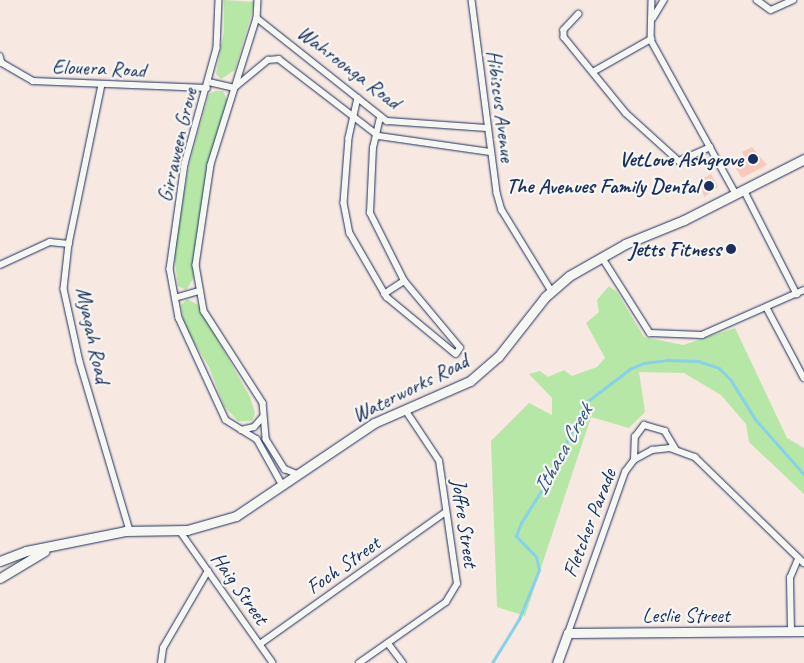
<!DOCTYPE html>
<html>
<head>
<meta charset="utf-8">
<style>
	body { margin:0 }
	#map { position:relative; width:804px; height:663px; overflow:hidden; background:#f7e8e2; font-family:Caveat,sans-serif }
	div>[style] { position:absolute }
	.green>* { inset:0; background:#b6e7a6 }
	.stream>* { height:2.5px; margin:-1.25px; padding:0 1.25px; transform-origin:1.25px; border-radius:1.25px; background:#89d0eb }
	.building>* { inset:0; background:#f8c9bc }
	.roads { filter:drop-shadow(0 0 1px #1b2f5e) drop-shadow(0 0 1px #1b2f5e) }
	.street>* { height:5.5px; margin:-2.75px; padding:0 2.75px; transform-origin:2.75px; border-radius:2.75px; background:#f6f6f2 }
	.secondary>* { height:9px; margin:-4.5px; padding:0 4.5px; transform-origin:4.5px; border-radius:4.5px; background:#f6f6f2 }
	.primary>* { height:9px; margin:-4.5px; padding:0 4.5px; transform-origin:4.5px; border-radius:4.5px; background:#f6f6f2 }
	.dots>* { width:14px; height:14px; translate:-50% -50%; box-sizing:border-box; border:2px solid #f6f6f2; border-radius:50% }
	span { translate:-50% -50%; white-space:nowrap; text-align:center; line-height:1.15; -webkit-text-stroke:4.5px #f6f6f2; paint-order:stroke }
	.street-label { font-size:21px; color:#1b2f5e }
	.poi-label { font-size:21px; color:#1b2f5e; font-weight:700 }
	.right { translate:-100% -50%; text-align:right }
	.water-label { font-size:22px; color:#365781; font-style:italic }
</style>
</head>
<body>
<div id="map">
	<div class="green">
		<i style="clip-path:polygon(224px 0,255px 2px,235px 70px,221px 79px,216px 74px,224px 31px)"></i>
		<i style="clip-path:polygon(215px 91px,223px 91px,227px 100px,207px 169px,193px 279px,186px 290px,178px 286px,174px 253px,189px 165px,209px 94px)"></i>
		<i style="clip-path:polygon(609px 286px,617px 292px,644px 337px,683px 345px,735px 328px,787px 438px,804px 448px,804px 494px,749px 442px,746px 424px,721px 395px,684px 373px,639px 372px,645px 412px,629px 428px,591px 417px,525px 616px,497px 607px,491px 441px,529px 403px,552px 415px,552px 398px,529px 374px,540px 371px,548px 377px,564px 370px,572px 376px,597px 367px,605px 358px,586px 323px,599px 312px,597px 300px)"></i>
		<i style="clip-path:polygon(187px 299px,198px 305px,250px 397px,255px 413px,252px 421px,238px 421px,224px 406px,209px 367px,185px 327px,181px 305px)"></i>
	</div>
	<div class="stream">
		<i style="left:492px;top:663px;width:52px;rotate:-58.5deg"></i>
		<i style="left:519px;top:619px;width:53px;rotate:-67.8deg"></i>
		<i style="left:539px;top:570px;width:13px;rotate:-103deg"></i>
		<i style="left:536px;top:557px;width:29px;rotate:-134deg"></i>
		<i style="left:516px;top:536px;width:14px;rotate:-69deg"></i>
		<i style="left:521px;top:523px;width:60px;rotate:-57.9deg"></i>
		<i style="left:553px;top:472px;width:75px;rotate:-65.5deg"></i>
		<i style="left:584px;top:404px;width:58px;rotate:-37.3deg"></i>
		<i style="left:630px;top:369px;width:15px;rotate:-23deg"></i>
		<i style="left:644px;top:363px;width:23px;rotate:-7deg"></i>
		<i style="left:667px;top:360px;width:31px;rotate:2deg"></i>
		<i style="left:698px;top:361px;width:22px;rotate:18deg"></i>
		<i style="left:719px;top:368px;width:17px;rotate:45deg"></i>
		<i style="left:731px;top:380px;width:47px;rotate:58deg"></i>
		<i style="left:756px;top:420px;width:72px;rotate:48.4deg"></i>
	</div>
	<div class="building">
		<i style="clip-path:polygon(752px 147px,767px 165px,742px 178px,733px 164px,745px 158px,742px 152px)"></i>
		<i style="clip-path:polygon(711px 174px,718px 187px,704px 197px,700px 180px)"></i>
	</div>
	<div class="roads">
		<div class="street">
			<i style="left:219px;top:0;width:48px;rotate:92.4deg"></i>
			<i style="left:217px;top:48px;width:120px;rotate:105.4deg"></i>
			<i style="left:185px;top:164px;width:106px;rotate:98.1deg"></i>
			<i style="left:170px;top:269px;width:50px;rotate:79.6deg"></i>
			<i style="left:179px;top:318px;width:112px;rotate:65.3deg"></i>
			<i style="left:226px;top:420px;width:36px;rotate:32deg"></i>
			<i style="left:257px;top:439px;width:54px;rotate:61deg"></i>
			<i style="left:258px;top:0;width:18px;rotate:93deg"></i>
			<i style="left:257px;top:18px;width:154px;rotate:107.4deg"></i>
			<i style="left:211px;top:165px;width:101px;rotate:98.5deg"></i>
			<i style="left:196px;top:265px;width:47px;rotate:80.1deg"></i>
			<i style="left:204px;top:311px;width:109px;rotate:57.3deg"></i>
			<i style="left:263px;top:403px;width:36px;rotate:85deg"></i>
			<i style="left:266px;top:439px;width:36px;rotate:58deg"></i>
			<i style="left:285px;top:469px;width:15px;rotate:23deg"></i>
			<i style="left:472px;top:0;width:195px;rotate:82.6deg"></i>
			<i style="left:497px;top:193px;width:18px;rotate:74deg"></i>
			<i style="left:502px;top:210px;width:94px;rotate:58.5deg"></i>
			<i style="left:652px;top:0;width:40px;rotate:91.4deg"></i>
			<i style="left:651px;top:40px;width:176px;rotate:61.1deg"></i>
			<i style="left:757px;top:0;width:17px;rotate:36deg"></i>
			<i style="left:771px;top:10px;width:24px;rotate:-24deg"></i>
			<i style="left:579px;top:14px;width:22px;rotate:133deg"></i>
			<i style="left:564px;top:30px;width:7px;rotate:90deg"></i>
			<i style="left:564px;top:37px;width:98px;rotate:50.8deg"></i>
			<i style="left:626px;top:113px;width:72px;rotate:42.2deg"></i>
			<i style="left:679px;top:161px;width:34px;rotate:-24deg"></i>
			<i style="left:257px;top:18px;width:166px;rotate:38.4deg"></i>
			<i style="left:387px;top:121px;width:100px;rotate:4deg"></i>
			<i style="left:653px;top:18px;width:21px;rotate:-59deg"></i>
			<i style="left:0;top:56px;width:7px;rotate:74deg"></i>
			<i style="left:2px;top:63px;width:36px;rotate:30deg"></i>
			<i style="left:33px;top:81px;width:174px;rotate:2.3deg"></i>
			<i style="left:593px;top:72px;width:67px;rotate:-29.6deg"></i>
			<i style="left:209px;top:82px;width:26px;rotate:13deg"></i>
			<i style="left:234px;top:88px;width:44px;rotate:-39.5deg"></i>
			<i style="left:268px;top:60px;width:11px;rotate:-5deg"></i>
			<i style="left:279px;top:59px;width:126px;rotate:37.6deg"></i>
			<i style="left:379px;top:136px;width:112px;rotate:8.2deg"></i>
			<i style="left:102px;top:85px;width:162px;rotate:101.7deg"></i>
			<i style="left:69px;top:244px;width:45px;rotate:96.3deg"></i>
			<i style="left:64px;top:289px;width:75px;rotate:77.6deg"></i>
			<i style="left:80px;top:362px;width:176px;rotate:73.5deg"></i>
			<i style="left:358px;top:98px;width:41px;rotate:102.7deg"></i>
			<i style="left:349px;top:138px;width:65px;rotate:94.4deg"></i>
			<i style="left:344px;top:203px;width:31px;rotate:79deg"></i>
			<i style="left:350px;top:233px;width:74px;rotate:60deg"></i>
			<i style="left:387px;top:297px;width:89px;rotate:39.6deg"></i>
			<i style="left:456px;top:354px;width:7px;rotate:-56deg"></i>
			<i style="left:460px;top:348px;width:87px;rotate:-129.9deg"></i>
			<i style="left:404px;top:281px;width:76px;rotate:-116.6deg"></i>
			<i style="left:370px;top:213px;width:65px;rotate:-87.4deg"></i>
			<i style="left:373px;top:148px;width:32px;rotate:-77deg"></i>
			<i style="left:744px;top:190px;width:117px;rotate:63deg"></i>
			<i style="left:602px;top:257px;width:90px;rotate:57.7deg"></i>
			<i style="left:650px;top:333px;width:52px;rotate:2.2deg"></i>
			<i style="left:702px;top:335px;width:111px;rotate:-23.8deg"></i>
			<i style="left:0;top:265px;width:55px;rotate:-24.7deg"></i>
			<i style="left:50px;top:242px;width:19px;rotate:6deg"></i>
			<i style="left:384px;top:294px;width:24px;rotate:-33deg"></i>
			<i style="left:175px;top:298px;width:26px;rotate:-16deg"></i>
			<i style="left:767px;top:308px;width:79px;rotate:62.1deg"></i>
			<i style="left:241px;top:430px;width:13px;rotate:-13deg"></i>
			<i style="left:254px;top:427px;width:12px;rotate:-48deg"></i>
			<i style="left:634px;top:460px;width:23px;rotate:-88deg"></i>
			<i style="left:635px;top:437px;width:15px;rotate:-53deg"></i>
			<i style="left:644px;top:425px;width:22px;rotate:16deg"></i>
			<i style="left:665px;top:431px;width:21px;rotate:59deg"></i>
			<i style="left:180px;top:531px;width:161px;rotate:54.8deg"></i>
			<i style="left:791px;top:631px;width:53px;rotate:-91.1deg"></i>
			<i style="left:790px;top:578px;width:21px;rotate:-67deg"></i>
			<i style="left:568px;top:633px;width:171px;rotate:-70.5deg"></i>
			<i style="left:625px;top:472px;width:15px;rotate:-53deg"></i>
			<i style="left:634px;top:460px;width:21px;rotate:-29deg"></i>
			<i style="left:652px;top:450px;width:18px;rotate:-6deg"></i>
			<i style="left:670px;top:448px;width:27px;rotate:20deg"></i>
			<i style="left:695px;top:457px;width:152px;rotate:44.2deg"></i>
			<i style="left:388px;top:643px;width:25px;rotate:53deg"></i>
			<i style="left:260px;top:644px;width:228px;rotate:-35.4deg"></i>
			<i style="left:161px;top:663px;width:15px;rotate:-82deg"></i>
			<i style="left:163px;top:648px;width:89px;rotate:-59.7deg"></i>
			<i style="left:359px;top:663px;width:106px;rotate:-35deg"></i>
			<i style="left:446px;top:602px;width:21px;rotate:-59deg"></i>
			<i style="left:457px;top:584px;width:124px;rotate:-98.3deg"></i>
			<i style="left:439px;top:461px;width:61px;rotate:-123.7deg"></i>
		</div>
		<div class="secondary">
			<i style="left:557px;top:663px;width:32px;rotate:-70deg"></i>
			<i style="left:568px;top:633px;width:236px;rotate:-0.5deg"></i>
		</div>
		<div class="primary">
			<i style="left:0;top:561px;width:28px;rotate:-21deg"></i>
			<i style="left:26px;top:551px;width:101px;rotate:-11.4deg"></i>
			<i style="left:125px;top:531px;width:62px;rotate:-0.9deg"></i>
			<i style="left:187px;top:530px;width:51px;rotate:-15.9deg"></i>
			<i style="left:236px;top:516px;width:166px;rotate:-34deg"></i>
			<i style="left:374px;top:423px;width:105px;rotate:-23.6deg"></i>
			<i style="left:470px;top:381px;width:37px;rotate:-41deg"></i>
			<i style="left:498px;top:357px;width:76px;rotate:-51.9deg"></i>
			<i style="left:545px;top:297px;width:32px;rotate:-41deg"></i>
			<i style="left:569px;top:276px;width:64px;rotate:-29.7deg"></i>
			<i style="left:625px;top:244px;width:64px;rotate:-22.1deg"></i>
			<i style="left:684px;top:220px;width:135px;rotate:-26.9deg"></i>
			<i style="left:0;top:578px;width:52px;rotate:-31deg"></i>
		</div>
	</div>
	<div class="dots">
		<i style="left:753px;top:159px;background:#1b2f5e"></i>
		<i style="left:709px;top:186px;background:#1b2f5e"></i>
		<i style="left:731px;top:249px;background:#1b2f5e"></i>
	</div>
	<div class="street-label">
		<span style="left:349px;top:67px;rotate:37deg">Wahroonga Road</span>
		<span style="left:99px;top:68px;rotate:2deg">Elouera Road</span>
		<span style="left:501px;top:106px;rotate:83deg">Hibiscus Avenue</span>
		<span style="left:177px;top:145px;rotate:-77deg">Girraween Grove</span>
		<span style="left:93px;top:335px;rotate:78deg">Myagah Road</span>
		<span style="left:410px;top:388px;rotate:-27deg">Waterworks Road</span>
		<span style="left:465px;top:523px;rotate:82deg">Joffre Street</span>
		<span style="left:589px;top:523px;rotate:-69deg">Fletcher Parade</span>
		<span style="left:343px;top:565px;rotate:-35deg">Foch Street</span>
		<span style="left:240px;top:588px;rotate:55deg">Haig Street</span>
		<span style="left:686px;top:615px">Leslie Street</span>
	</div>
	<div class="poi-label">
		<span class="right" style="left:743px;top:159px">VetLove Ashgrove</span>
		<span class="right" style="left:699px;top:186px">The Avenues Family Dental</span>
		<span class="right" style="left:721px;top:249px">Jetts Fitness</span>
	</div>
	<div class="water-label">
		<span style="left:563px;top:450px;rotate:-61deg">Ithaca Creek</span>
	</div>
</div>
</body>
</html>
